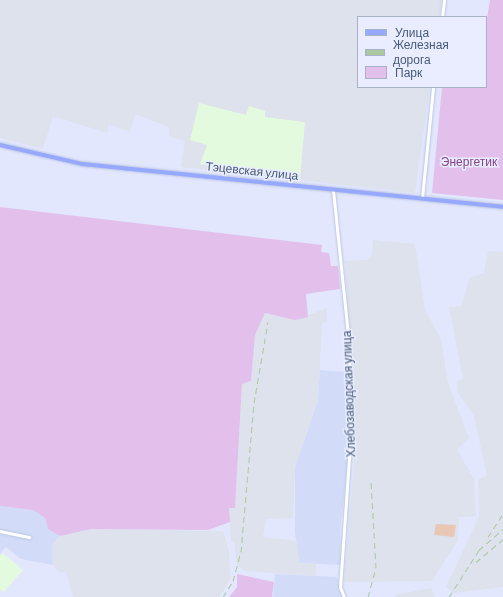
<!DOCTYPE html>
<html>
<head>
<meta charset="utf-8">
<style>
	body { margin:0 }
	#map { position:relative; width:503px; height:597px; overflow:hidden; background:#e2e7fe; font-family:Barlow,sans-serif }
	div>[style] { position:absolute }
	.residential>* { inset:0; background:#d2dbf8 }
	.industrial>* { inset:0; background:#dde2ec }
	.education>* { inset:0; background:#e3fade }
	.green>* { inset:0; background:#e3bfec }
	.water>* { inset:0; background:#e8c7b5 }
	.roads { filter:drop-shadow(0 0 1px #bac6e1) drop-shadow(0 0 1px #bac6e1) }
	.minor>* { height:3px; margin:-1.5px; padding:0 1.5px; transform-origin:1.5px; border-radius:1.5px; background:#fff }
	.major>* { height:4px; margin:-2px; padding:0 2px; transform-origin:2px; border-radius:2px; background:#97a8ff }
	.rail>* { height:1px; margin-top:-0.5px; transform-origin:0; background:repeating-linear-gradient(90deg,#aac8a0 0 6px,transparent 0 10px) }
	span { translate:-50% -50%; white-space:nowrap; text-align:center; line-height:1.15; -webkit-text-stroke:3px #e9edff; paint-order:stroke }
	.park-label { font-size:12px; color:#84438a }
	.street-label { font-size:12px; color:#465b77 }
	.legend { position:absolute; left:357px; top:16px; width:130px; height:72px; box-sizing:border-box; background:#e9edff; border:1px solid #a8b3c9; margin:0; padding:5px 7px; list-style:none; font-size:12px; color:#465b77 }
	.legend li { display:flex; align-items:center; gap:8px; height:20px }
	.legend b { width:20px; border:1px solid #a8b3c9 }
</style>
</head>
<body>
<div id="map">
	<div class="residential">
		<i style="clip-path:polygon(320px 370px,346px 372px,350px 444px,340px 530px,341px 565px,299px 563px,295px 532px,295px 467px,318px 400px)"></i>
		<i style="clip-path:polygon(0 506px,33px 510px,45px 518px,48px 529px,60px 536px,52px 546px,53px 565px,21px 559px,6px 547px,0 554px)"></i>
		<i style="clip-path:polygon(275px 574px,337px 577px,342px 597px,273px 597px)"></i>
	</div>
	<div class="industrial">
		<i style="clip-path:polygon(0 0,442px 0,439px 17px,358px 17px,358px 87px,430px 87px,415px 193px,181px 167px,185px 141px,169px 136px,169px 127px,135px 114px,130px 132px,109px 124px,107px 133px,53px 116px,43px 149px,0 138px)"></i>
		<i style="clip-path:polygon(373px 240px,415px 244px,425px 310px,441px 339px,448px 383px,469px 438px,457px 450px,474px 479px,476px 516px,459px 517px,458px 540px,432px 581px,344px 582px,355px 452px,345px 261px,367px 260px,372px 255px)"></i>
		<i style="clip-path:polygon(488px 251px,503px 252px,503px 587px,454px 593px,446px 587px,479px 517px,478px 479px,487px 476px,474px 416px,458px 393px,457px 381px,463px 379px,449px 307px,461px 306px,470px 277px,484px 273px)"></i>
		<i style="clip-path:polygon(327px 308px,327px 322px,322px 323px,318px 400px,295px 467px,293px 518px,266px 519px,263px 537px,297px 541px,299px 563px,316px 564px,316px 576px,245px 571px,237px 565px,234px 542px,231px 541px,229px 508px,235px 508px,242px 384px,251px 381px,255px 335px,265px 313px,295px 320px)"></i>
		<i style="clip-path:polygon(91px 529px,223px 531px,229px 551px,230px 579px,220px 597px,73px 597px,66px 572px,58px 572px,53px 565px,52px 546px,60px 536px)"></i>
		<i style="clip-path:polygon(431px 588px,435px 597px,395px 597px,395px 595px)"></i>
	</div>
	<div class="education">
		<i style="clip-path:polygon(199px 103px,246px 115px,249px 106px,265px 111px,265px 117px,305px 122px,300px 178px,200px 164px,207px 145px,190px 140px)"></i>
		<i style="clip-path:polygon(3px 553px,23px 570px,4px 592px,0 589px,0 556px)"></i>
	</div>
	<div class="green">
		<i style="clip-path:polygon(490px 0,503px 0,503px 200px,432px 193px,442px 87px,486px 87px,486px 25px)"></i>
		<i style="clip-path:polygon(0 207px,322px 245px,321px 252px,329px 253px,331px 266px,338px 266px,340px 289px,306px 294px,308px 317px,295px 320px,265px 313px,255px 335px,251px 381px,242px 384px,235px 508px,229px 508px,230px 522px,208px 530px,91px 529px,60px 536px,48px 529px,45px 518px,33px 510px,0 506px)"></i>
		<i style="clip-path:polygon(237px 574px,274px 582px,272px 597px,229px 597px,237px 587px)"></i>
	</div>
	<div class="water">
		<i style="clip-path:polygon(436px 524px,456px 525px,454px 537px,434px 535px)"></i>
	</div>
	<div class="roads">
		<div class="minor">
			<i style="left:442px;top:17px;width:17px;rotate:-83deg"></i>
			<i style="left:333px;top:190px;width:157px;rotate:84.1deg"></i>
			<i style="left:349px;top:346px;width:84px;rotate:88.6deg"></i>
			<i style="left:351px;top:430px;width:157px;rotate:94deg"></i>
			<i style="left:340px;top:587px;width:11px;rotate:68deg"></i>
			<i style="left:422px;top:198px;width:112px;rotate:-84.3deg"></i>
			<i style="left:0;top:531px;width:30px;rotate:12deg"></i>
		</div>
		<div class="major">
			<i style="left:0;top:145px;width:84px;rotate:13deg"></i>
			<i style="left:82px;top:164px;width:423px;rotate:5.8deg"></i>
		</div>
	</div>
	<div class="rail">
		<i style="left:488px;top:537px;width:27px;rotate:-57deg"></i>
		<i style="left:476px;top:562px;width:35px;rotate:-40deg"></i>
		<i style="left:223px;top:597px;width:19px;rotate:-58deg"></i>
		<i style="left:233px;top:581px;width:30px;rotate:-75deg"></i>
		<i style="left:241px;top:552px;width:150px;rotate:-85deg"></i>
		<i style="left:254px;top:403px;width:82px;rotate:-80.2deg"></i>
		<i style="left:368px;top:597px;width:30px;rotate:-75deg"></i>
		<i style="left:376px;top:568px;width:87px;rotate:-93.3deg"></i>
		<i style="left:449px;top:597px;width:56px;rotate:-57.4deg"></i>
		<i style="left:479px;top:550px;width:32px;rotate:-41deg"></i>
	</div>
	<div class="park-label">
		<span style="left:469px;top:162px">Энергетик</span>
	</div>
	<div class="street-label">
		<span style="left:252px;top:171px;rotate:6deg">Тэцевская улица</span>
		<span style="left:349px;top:394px;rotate:-92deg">Хлебозаводская улица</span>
	</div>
	<ul class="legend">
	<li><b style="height:5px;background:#97a8ff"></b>Улица</li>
	<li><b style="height:5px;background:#aac8a0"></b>Железная дорога</li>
	<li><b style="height:11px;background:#e3bfec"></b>Парк</li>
	</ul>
</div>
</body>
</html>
